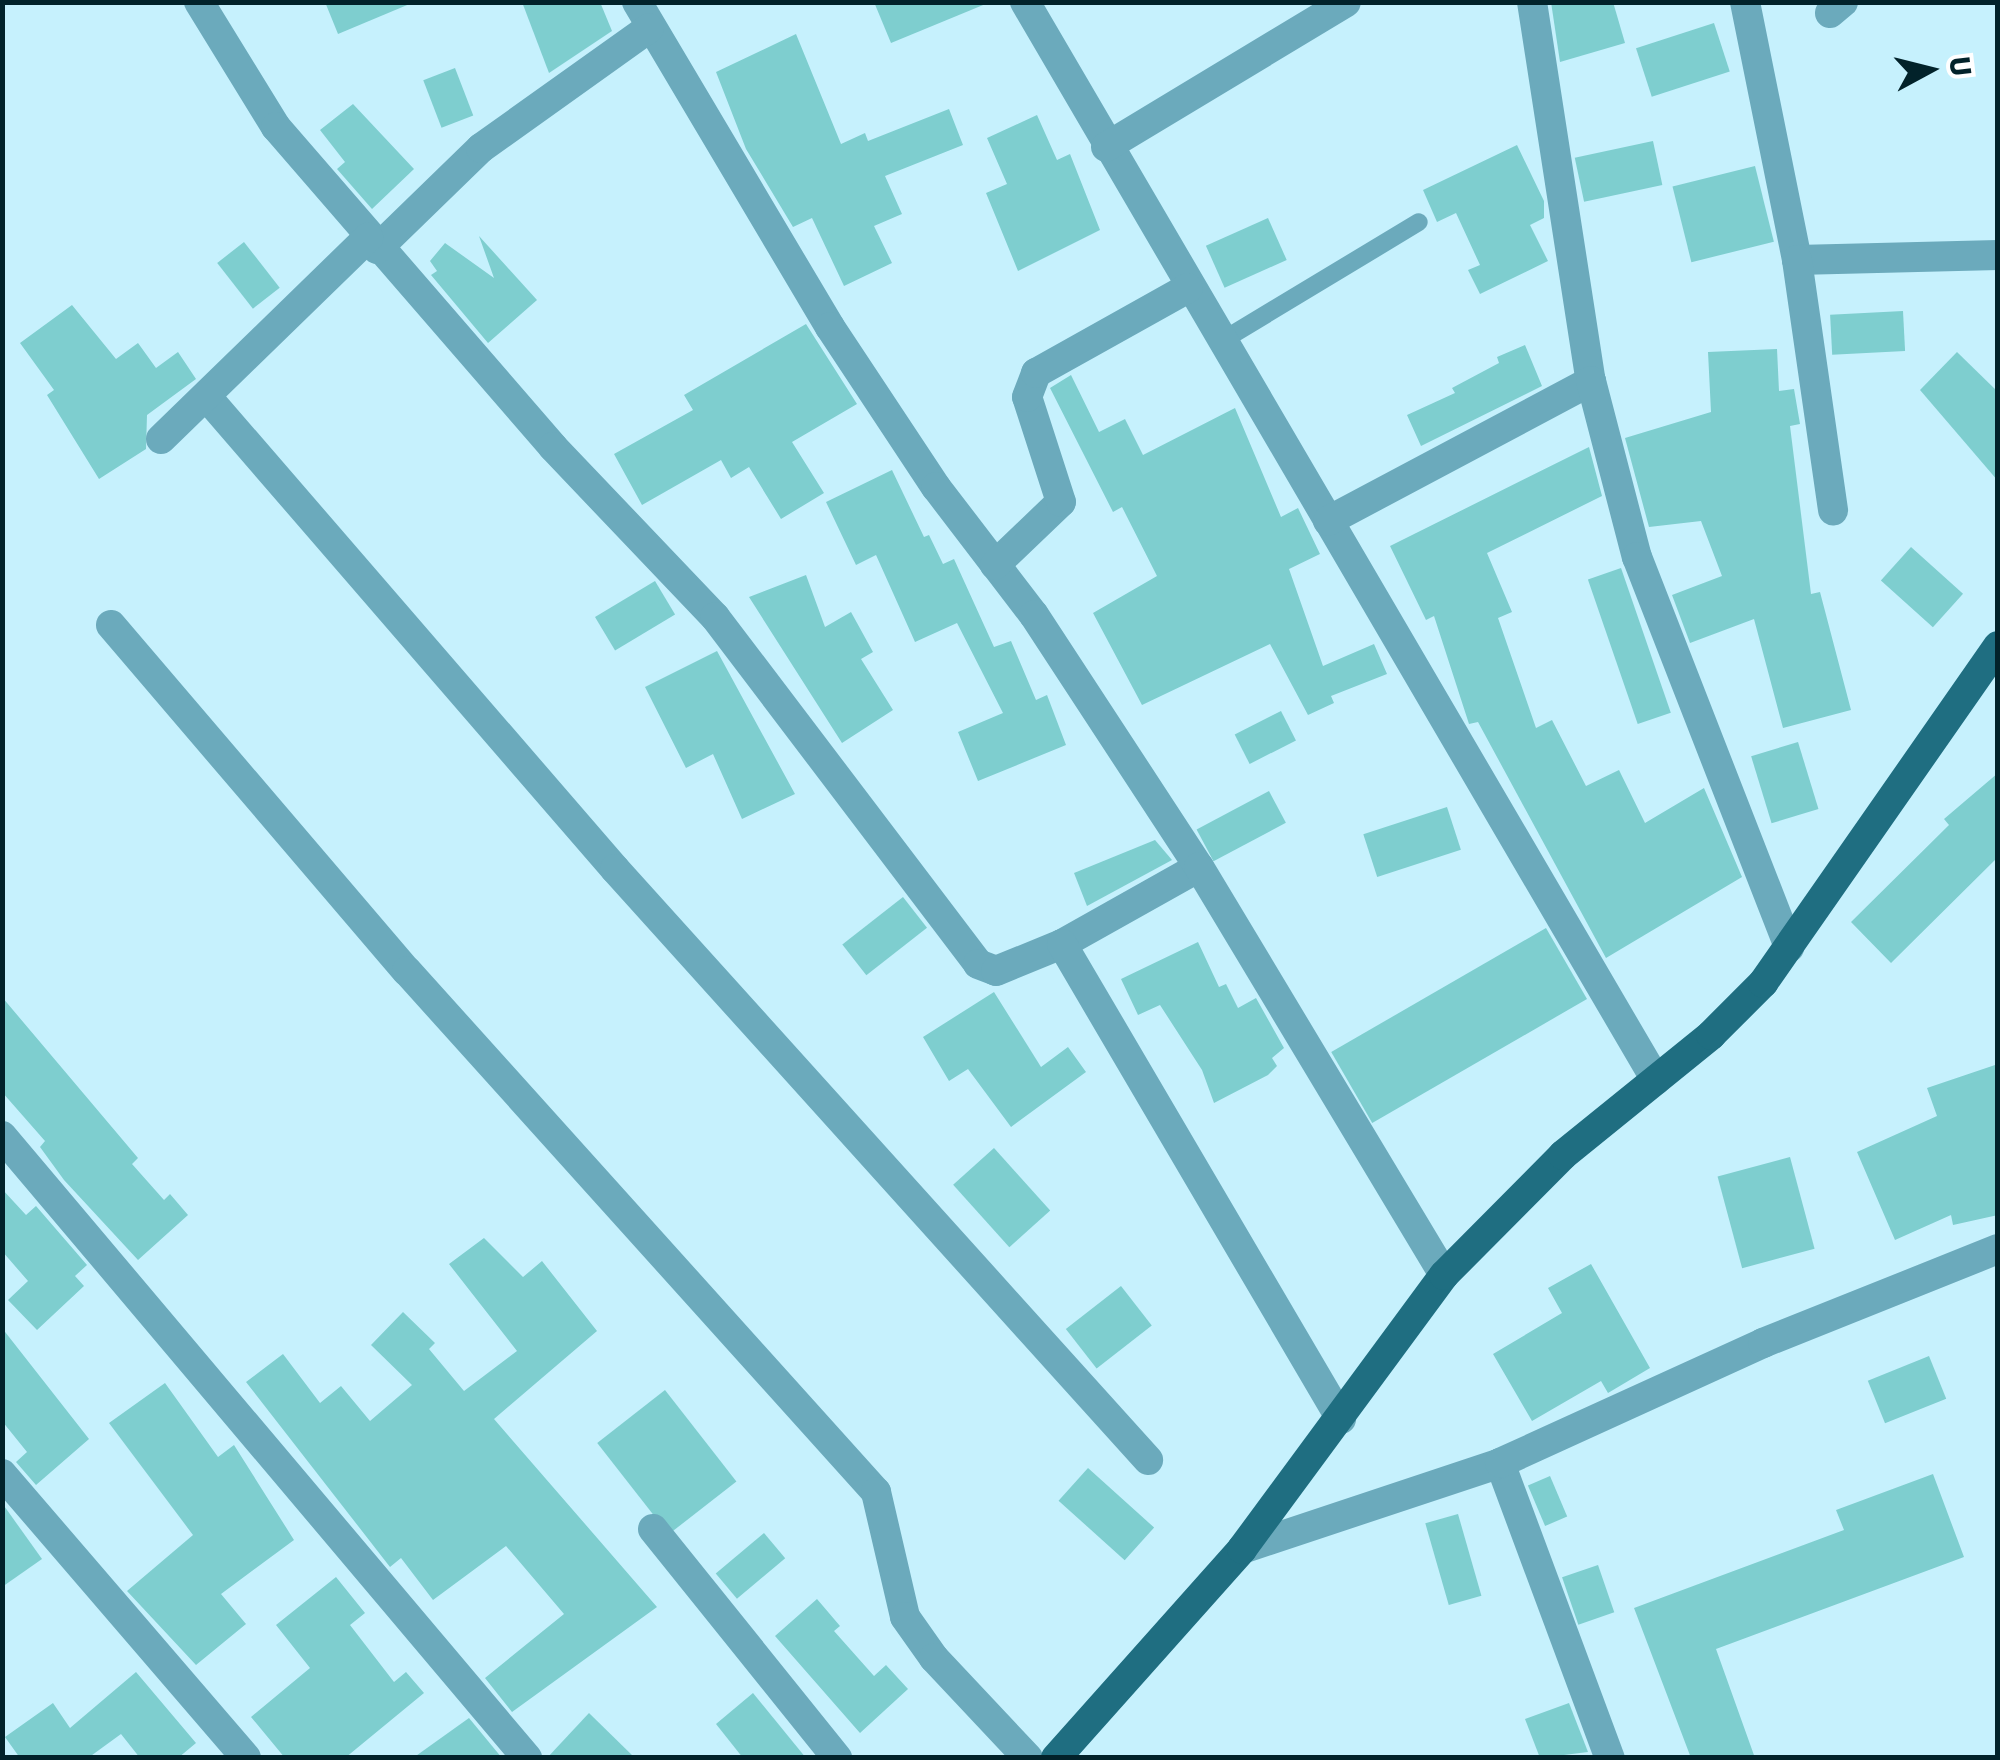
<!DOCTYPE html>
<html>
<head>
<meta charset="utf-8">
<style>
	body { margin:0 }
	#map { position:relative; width:2000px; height:1760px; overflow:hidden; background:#c6f1fd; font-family:Jost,sans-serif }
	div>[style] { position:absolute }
	.building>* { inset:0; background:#7ececf; transform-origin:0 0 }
	.lane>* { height:18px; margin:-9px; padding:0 9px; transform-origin:9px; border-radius:9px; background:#6baabc }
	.street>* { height:30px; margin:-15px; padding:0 15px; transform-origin:15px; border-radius:15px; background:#6baabc }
	.primary>* { height:30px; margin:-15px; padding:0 15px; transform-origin:15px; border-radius:15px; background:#1f6e81 }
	span { translate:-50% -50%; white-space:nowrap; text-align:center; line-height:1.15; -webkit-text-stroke:8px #fff; paint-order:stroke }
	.frame { position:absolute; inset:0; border:5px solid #02222a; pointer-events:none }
	.north { position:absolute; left:1880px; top:20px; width:100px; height:100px; -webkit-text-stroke:8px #fff; paint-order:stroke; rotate:83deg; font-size:28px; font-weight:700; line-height:40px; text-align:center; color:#02222a }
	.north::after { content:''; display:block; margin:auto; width:35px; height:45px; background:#02222a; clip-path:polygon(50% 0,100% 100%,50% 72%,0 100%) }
</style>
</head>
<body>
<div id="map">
	<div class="building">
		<i style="clip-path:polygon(325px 2px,412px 2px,412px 3px,338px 34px)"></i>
		<i style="clip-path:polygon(522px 2px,600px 2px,612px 31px,549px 73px)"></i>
		<i style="clip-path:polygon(874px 2px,988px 2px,988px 3px,891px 43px)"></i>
		<i style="clip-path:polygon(1551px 2px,1613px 2px,1625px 43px,1560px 62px)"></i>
		<i style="left:1714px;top:23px;width:51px;height:82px;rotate:72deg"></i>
		<i style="clip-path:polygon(796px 34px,841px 144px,865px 133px,868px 141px,949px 109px,963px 145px,885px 176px,902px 214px,874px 226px,892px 263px,844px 286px,812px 218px,793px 227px,746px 149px,716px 72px)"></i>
		<i style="left:455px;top:68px;width:51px;height:34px;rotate:69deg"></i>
		<i style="clip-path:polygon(353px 104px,414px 169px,372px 209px,337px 169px,345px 162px,320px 130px)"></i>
		<i style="clip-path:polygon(1037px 115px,1057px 160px,1070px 154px,1100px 230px,1018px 271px,986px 193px,1007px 184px,987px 138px)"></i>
		<i style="left:1653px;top:141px;width:45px;height:80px;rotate:78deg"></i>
		<i style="clip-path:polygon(1517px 145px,1544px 201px,1544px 218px,1530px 225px,1548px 261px,1480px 294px,1468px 270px,1480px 265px,1456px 213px,1437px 222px,1423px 190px)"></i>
		<i style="left:1755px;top:166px;width:78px;height:85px;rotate:76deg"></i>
		<i style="left:1268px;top:218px;width:46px;height:68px;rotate:66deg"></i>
		<i style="clip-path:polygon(479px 236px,537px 300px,488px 343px,431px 275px,437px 271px,430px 261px,445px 243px,494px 278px)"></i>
		<i style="left:244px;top:242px;width:58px;height:34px;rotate:52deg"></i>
		<i style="clip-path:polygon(72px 305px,116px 359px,138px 343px,156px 368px,178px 352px,196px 379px,147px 415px,146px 449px,99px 479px,47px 395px,54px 390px,20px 343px)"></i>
		<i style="left:1903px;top:311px;width:40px;height:73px;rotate:87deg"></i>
		<i style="clip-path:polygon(806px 324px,857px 404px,792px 442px,824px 493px,781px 519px,749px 467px,731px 478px,721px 460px,642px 505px,614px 454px,693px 410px,684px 395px)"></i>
		<i style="clip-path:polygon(1525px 345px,1542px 386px,1421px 446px,1407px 415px,1455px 393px,1452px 388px,1499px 363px,1497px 357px)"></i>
		<i style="clip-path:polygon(1777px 349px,1779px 391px,1794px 389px,1800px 424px,1790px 426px,1811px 594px,1820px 592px,1851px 710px,1783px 728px,1754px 619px,1690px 643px,1672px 595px,1722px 576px,1701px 521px,1649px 527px,1625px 438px,1711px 412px,1708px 352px)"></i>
		<i style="clip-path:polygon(1957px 352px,1998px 392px,1998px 481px,1920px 390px)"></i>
		<i style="clip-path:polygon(1071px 375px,1099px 432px,1125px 419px,1143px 455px,1235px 408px,1281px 517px,1298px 508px,1320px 554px,1289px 569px,1323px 666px,1374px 644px,1387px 674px,1331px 696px,1334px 703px,1308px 715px,1270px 644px,1142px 705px,1093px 613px,1157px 576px,1122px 507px,1113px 512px,1050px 388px)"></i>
		<i style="clip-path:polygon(1589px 447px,1602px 496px,1487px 553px,1512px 612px,1498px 618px,1536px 728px,1552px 720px,1586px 786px,1619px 770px,1645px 823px,1704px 788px,1742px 877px,1606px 958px,1478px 722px,1469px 724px,1434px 616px,1426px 620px,1390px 546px)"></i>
		<i style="clip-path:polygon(892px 470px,924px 537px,929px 535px,943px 564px,954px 559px,994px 647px,1011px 641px,1036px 700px,1047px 695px,1066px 745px,978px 781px,958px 732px,1003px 713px,957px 623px,915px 642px,876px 555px,856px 565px,826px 502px)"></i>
		<i style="left:1911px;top:547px;width:70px;height:45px;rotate:42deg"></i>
		<i style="left:1621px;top:568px;width:153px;height:35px;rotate:71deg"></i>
		<i style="clip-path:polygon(806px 575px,825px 627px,851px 612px,873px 652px,861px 659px,893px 710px,842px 743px,749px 597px)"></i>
		<i style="left:655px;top:581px;width:39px;height:70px;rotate:59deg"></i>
		<i style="clip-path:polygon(717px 651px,795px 794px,742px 819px,713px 754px,686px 768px,645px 687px)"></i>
		<i style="left:1281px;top:711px;width:33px;height:52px;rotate:63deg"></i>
		<i style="left:1798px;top:742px;width:70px;height:49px;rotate:73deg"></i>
		<i style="clip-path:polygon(1998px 773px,1998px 857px,1891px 963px,1851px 922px,1949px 825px,1944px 819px)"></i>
		<i style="left:1269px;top:791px;width:36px;height:82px;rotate:62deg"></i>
		<i style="left:1447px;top:807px;width:45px;height:88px;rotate:72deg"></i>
		<i style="clip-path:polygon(1155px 840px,1172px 860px,1087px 906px,1074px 873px)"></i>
		<i style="left:903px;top:897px;width:39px;height:77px;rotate:52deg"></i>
		<i style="left:1546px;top:928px;width:82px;height:248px;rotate:60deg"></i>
		<i style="clip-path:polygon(1198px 942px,1219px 987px,1226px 984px,1238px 1008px,1256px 998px,1284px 1048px,1272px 1058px,1277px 1066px,1268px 1075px,1214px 1103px,1202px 1070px,1160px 1005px,1138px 1015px,1121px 979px)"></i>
		<i style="clip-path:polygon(994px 992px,1041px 1067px,1068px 1047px,1086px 1072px,1011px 1127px,968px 1069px,949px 1081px,923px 1037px)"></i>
		<i style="clip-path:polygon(2px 997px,138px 1158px,132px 1164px,164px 1200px,170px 1194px,188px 1215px,138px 1260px,64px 1180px,40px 1147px,45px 1141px,2px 1092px)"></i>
		<i style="clip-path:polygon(1998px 1064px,1998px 1215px,1953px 1225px,1951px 1215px,1895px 1240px,1857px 1152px,1937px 1116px,1927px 1088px)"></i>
		<i style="left:994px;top:1148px;width:84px;height:55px;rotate:48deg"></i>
		<i style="left:1790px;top:1157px;width:95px;height:75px;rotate:75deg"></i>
		<i style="clip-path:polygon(2px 1189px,26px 1215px,36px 1206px,87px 1265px,75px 1276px,84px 1286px,37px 1330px,8px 1300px,28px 1281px,2px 1251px)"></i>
		<i style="clip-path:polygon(484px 1238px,523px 1277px,542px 1261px,597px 1331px,494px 1419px,657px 1607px,512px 1712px,485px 1678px,564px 1614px,506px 1546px,433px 1600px,401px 1558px,390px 1567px,246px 1382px,283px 1354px,320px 1403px,341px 1386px,370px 1421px,412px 1385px,371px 1345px,403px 1312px,435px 1343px,429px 1349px,464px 1391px,517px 1351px,449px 1264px)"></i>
		<i style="clip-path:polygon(1591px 1264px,1650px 1368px,1608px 1393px,1601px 1381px,1532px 1421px,1493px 1354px,1562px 1313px,1548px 1288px)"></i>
		<i style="left:1121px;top:1286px;width:50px;height:70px;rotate:52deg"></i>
		<i style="clip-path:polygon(2px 1328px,89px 1439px,36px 1485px,16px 1462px,27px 1452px,2px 1421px)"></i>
		<i style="left:1929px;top:1356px;width:46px;height:66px;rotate:68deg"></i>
		<i style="clip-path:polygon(165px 1383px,218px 1457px,234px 1445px,294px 1540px,221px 1594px,246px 1624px,196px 1665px,127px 1591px,193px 1535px,109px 1423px)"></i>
		<i style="left:665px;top:1390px;width:116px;height:86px;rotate:52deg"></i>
		<i style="left:1088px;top:1468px;width:89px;height:44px;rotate:42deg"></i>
		<i style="clip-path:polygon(1933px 1474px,1964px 1557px,1716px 1649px,1755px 1758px,1691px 1758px,1634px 1608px,1844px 1530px,1836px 1510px)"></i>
		<i style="left:1550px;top:1476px;width:44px;height:24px;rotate:67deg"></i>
		<i style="clip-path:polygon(2px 1503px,42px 1559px,2px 1587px)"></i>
		<i style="left:1458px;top:1514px;width:85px;height:34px;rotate:74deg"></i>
		<i style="left:764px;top:1533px;width:33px;height:63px;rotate:50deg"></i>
		<i style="left:1598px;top:1565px;width:50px;height:38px;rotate:71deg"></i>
		<i style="clip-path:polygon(336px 1577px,365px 1613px,350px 1625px,394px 1682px,406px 1672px,424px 1693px,345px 1758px,285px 1758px,251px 1717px,310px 1668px,276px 1625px)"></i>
		<i style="clip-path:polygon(817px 1599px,840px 1626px,834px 1631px,874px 1676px,886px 1665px,908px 1689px,860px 1733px,775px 1636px)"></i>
		<i style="clip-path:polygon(136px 1672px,196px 1743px,178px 1758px,140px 1758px,121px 1734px,88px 1758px,20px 1758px,5px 1737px,53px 1703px,70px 1728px)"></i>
		<i style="clip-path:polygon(753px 1693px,806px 1758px,743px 1758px,716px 1724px)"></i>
		<i style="clip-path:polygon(1569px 1703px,1588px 1752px,1540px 1758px,1525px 1719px)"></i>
		<i style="clip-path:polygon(589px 1713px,635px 1758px,547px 1758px)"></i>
		<i style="clip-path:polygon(469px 1718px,502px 1758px,413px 1758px)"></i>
	</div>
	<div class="lane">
		<i style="left:1220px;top:342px;width:232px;rotate:-31.1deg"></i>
	</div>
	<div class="street">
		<i style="left:199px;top:2px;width:147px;rotate:58.4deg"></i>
		<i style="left:276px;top:127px;width:423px;rotate:49.1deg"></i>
		<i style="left:553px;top:447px;width:235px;rotate:46.4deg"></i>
		<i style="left:715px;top:617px;width:435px;rotate:52.8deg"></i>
		<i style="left:978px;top:964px;width:19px;rotate:21deg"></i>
		<i style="left:996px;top:971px;width:71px;rotate:-22.2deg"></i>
		<i style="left:1062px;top:944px;width:157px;rotate:-29.3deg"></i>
		<i style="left:637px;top:2px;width:378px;rotate:59.3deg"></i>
		<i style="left:830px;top:327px;width:192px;rotate:56.5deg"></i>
		<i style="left:936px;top:487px;width:161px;rotate:52.6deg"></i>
		<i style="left:1034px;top:615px;width:301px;rotate:56.8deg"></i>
		<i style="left:1199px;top:867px;width:476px;rotate:59deg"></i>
		<i style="left:1025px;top:2px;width:1249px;rotate:59.66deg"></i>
		<i style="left:1532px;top:2px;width:384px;rotate:81.2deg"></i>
		<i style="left:1745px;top:2px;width:263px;rotate:78.6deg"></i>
		<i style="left:1797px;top:260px;width:201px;rotate:-1.4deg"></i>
		<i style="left:1830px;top:13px;width:17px;rotate:-40deg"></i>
		<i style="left:1106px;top:147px;width:280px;rotate:-31.1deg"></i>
		<i style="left:377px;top:249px;width:145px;rotate:-44.2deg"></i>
		<i style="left:481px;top:148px;width:206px;rotate:-35.5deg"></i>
		<i style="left:1797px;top:260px;width:253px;rotate:81.8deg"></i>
		<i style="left:206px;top:396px;width:625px;rotate:49.15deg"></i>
		<i style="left:615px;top:869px;width:796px;rotate:47.95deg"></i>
		<i style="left:161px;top:439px;width:289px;rotate:-44.2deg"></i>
		<i style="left:1328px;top:521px;width:298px;rotate:-28deg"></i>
		<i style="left:1591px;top:381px;width:182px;rotate:75.4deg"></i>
		<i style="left:1637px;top:557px;width:419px;rotate:68.7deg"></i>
		<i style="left:995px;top:565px;width:91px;rotate:-43.7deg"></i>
		<i style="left:1061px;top:502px;width:110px;rotate:-107.9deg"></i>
		<i style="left:1027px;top:397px;width:26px;rotate:-69deg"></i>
		<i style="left:1036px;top:373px;width:174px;rotate:-29.2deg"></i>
		<i style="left:111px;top:625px;width:455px;rotate:49.5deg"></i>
		<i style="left:407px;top:971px;width:701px;rotate:48.01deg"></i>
		<i style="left:876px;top:1492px;width:128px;rotate:76.9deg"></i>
		<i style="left:905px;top:1617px;width:50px;rotate:54.7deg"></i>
		<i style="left:934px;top:1658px;width:137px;rotate:46.8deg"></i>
		<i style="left:1062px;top:944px;width:551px;rotate:59.57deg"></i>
		<i style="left:2px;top:1136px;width:814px;rotate:49.83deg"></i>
		<i style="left:1500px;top:1463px;width:315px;rotate:69.6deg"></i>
		<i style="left:2px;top:1474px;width:374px;rotate:49.3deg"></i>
		<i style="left:653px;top:1529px;width:294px;rotate:51.2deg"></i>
		<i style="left:1242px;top:1549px;width:272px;rotate:-18.4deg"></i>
		<i style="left:1500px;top:1463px;width:289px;rotate:-24.5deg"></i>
		<i style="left:1763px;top:1343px;width:253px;rotate:-21.8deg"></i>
	</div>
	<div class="primary">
		<i style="left:1056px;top:1758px;width:280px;rotate:-48.3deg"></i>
		<i style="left:1242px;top:1549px;width:340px;rotate:-53.6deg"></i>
		<i style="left:1444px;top:1275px;width:169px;rotate:-45.2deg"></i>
		<i style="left:1563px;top:1155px;width:191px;rotate:-39deg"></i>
		<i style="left:1711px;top:1035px;width:74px;rotate:-45deg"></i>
		<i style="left:1763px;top:983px;width:411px;rotate:-55.1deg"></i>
	</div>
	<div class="frame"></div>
	<div class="north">U</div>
</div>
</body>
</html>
